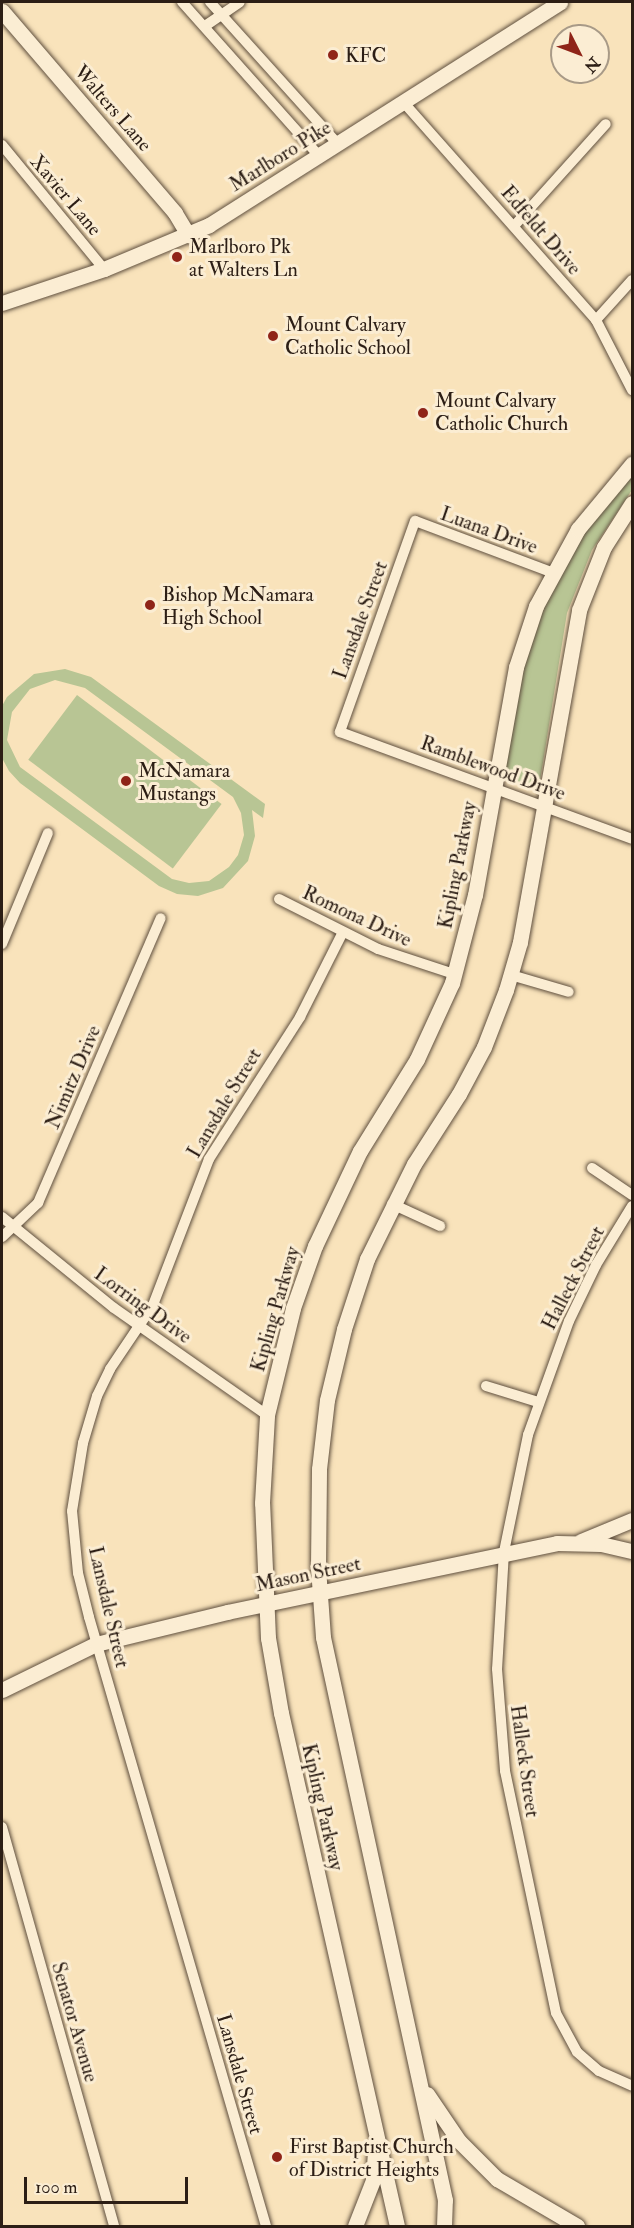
<!DOCTYPE html>
<html>
<head>
<meta charset="utf-8">
<style>
	body { margin:0 }
	#map { position:relative; width:634px; height:2228px; overflow:hidden; background:#f9e3bb; font-family:"IM FELL Double Pica",serif }
	div>[style] { position:absolute }
	.green>* { inset:0; background:#b8c594; transform-origin:0 0 }
	.roads { filter:drop-shadow(0 0 2px #5f4f3e) drop-shadow(0 0 2px #5f4f3e) }
	.street>* { height:10px; margin:-5px; padding:0 5px; transform-origin:5px; border-radius:5px; background:#fbedd3 }
	.secondary>* { height:15px; margin:-7.5px; padding:0 7.5px; transform-origin:7.5px; border-radius:7.5px; background:#fbedd3 }
	.dots>* { width:16px; height:16px; translate:-50% -50%; box-sizing:border-box; border:3px solid #fbedd3; border-radius:50% }
	span { translate:-50% -50%; white-space:nowrap; text-align:center; line-height:1.15; -webkit-text-stroke:6px #fbedd3; paint-order:stroke }
	.poi-label { font-size:20px; color:#2c1e15 }
	.left { translate:0 -50%; text-align:left }
	.street-label { font-size:20px; color:#2c1e15 }
	.frame { position:absolute; inset:0; border:3px solid #2c1e15; pointer-events:none }
	.north { position:absolute; left:550px; top:24px; width:60px; height:60px; box-sizing:border-box; background:#fbedd3; border:2px solid #a89a87; border-radius:50%; rotate:132deg; font-size:16px; font-weight:700; line-height:24px; text-align:center; color:#2c1e15 }
	.north::after { content:''; display:block; margin:auto; width:21px; height:27px; background:#8f2418; clip-path:polygon(50% 0,100% 100%,50% 72%,0 100%) }
	.scale { position:absolute; left:24px; top:2177px; width:164px; height:27px; box-sizing:border-box; border:3px solid #2c1e15; border-top:0; padding-left:8px; font-size:18px; line-height:21px; white-space:nowrap; color:#2c1e15; -webkit-text-stroke:4px #fbedd3; paint-order:stroke }
</style>
</head>
<body>
<div id="map">
	<div class="green">
		<i style="clip-path:polygon(632px 469px,632px 490px,592px 550px,567px 613px,540px 781px,533px 788px,505px 780px,501px 774px,509px 724px,535px 620px,576px 538px)"></i>
		<i style="clip-path:polygon(evenodd,65px 669px,91px 677px,265px 804px,263px 818px,252px 810px,255px 836px,248px 861px,223px 888px,198px 896px,177px 894px,159px 886px,20px 783px,9px 771px,2px 758px,2px 706px,7px 697px,34px 674px,65px 669px,55px 680px,85px 688px,233px 797px,241px 813px,244px 835px,238px 855px,229px 867px,209px 881px,189px 883px,172px 879px,20px 767px,7px 740px,12px 712px,30px 689px,55px 680px)"></i>
		<i style="left:77px;top:695px;width:181px;height:81px;rotate:37deg"></i>
	</div>
	<div class="roads">
		<div class="street">
			<i style="left:182px;top:2px;width:206px;rotate:48.3deg"></i>
			<i style="left:210px;top:2px;width:191px;rotate:48deg"></i>
			<i style="left:205px;top:26px;width:42px;rotate:-34.4deg"></i>
			<i style="left:405px;top:104px;width:288px;rotate:48.5deg"></i>
			<i style="left:596px;top:320px;width:79px;rotate:62.8deg"></i>
			<i style="left:2px;top:145px;width:161px;rotate:50.6deg"></i>
			<i style="left:514px;top:226px;width:137px;rotate:-48deg"></i>
			<i style="left:596px;top:320px;width:54px;rotate:-48deg"></i>
			<i style="left:551px;top:572px;width:145px;rotate:-159.4deg"></i>
			<i style="left:415px;top:521px;width:224px;rotate:109.6deg"></i>
			<i style="left:340px;top:732px;width:311px;rotate:20.1deg"></i>
			<i style="left:279px;top:899px;width:111px;rotate:26.8deg"></i>
			<i style="left:378px;top:949px;width:80px;rotate:18.2deg"></i>
			<i style="left:2px;top:944px;width:120px;rotate:-67.5deg"></i>
			<i style="left:511px;top:975px;width:60px;rotate:16.3deg"></i>
			<i style="left:592px;top:1168px;width:48px;rotate:34deg"></i>
			<i style="left:392px;top:1204px;width:53px;rotate:24.6deg"></i>
			<i style="left:632px;top:1206px;width:69px;rotate:121.4deg"></i>
			<i style="left:596px;top:1265px;width:62px;rotate:115.7deg"></i>
			<i style="left:569px;top:1321px;width:121px;rotate:109.8deg"></i>
			<i style="left:528px;top:1435px;width:119px;rotate:101.6deg"></i>
			<i style="left:504px;top:1552px;width:117px;rotate:93.4deg"></i>
			<i style="left:497px;top:1669px;width:102px;rotate:85.5deg"></i>
			<i style="left:505px;top:1771px;width:247px;rotate:78.1deg"></i>
			<i style="left:556px;top:2013px;width:44px;rotate:61.7deg"></i>
			<i style="left:577px;top:2052px;width:29px;rotate:41deg"></i>
			<i style="left:599px;top:2071px;width:36px;rotate:24deg"></i>
			<i style="left:2px;top:1217px;width:144px;rotate:39.1deg"></i>
			<i style="left:114px;top:1308px;width:187px;rotate:35deg"></i>
			<i style="left:2px;top:1237px;width:50px;rotate:-43.4deg"></i>
			<i style="left:38px;top:1203px;width:310px;rotate:-66.7deg"></i>
			<i style="left:486px;top:1386px;width:54px;rotate:17.1deg"></i>
			<i style="left:2px;top:1827px;width:414px;rotate:74.3deg"></i>
			<i style="left:266px;top:2226px;width:634px;rotate:-106.21deg"></i>
			<i style="left:89px;top:1617px;width:45px;rotate:-104deg"></i>
			<i style="left:78px;top:1573px;width:62px;rotate:-95.5deg"></i>
			<i style="left:72px;top:1511px;width:69px;rotate:-80.8deg"></i>
			<i style="left:83px;top:1443px;width:49px;rotate:-73.4deg"></i>
			<i style="left:97px;top:1396px;width:30px;rotate:-64deg"></i>
			<i style="left:110px;top:1369px;width:77px;rotate:-56.1deg"></i>
			<i style="left:153px;top:1305px;width:156px;rotate:-69deg"></i>
			<i style="left:209px;top:1159px;width:169px;rotate:-57.3deg"></i>
			<i style="left:300px;top:1017px;width:95px;rotate:-63.2deg"></i>
		</div>
		<div class="secondary">
			<i style="left:2px;top:11px;width:266px;rotate:49.4deg"></i>
			<i style="left:175px;top:213px;width:26px;rotate:59deg"></i>
			<i style="left:2px;top:303px;width:108px;rotate:-18.4deg"></i>
			<i style="left:104px;top:269px;width:114px;rotate:-22.7deg"></i>
			<i style="left:209px;top:225px;width:416px;rotate:-32.4deg"></i>
			<i style="left:581px;top:1541px;width:55px;rotate:-22.4deg"></i>
			<i style="left:2px;top:1690px;width:105px;rotate:-26.1deg"></i>
			<i style="left:96px;top:1644px;width:135px;rotate:-13.7deg"></i>
			<i style="left:227px;top:1612px;width:337px;rotate:-11.8deg"></i>
			<i style="left:557px;top:1543px;width:44px;rotate:1.3deg"></i>
			<i style="left:601px;top:1544px;width:32px;rotate:13deg"></i>
			<i style="left:427px;top:2094px;width:57px;rotate:55.8deg"></i>
			<i style="left:459px;top:2141px;width:54px;rotate:45deg"></i>
			<i style="left:497px;top:2179px;width:93px;rotate:30.4deg"></i>
			<i style="left:355px;top:2226px;width:49px;rotate:-68.6deg"></i>
			<i style="left:373px;top:2180px;width:26px;rotate:-86deg"></i>
			<i style="left:397px;top:2226px;width:526px;rotate:-102.74deg"></i>
			<i style="left:281px;top:1713px;width:76px;rotate:-99.8deg"></i>
			<i style="left:268px;top:1638px;width:135px;rotate:-92.5deg"></i>
			<i style="left:262px;top:1503px;width:88px;rotate:-86.7deg"></i>
			<i style="left:267px;top:1415px;width:110px;rotate:-76.3deg"></i>
			<i style="left:293px;top:1308px;width:66px;rotate:-70.5deg"></i>
			<i style="left:315px;top:1246px;width:105px;rotate:-64.7deg"></i>
			<i style="left:360px;top:1151px;width:108px;rotate:-58.2deg"></i>
			<i style="left:417px;top:1059px;width:84px;rotate:-65.3deg"></i>
			<i style="left:452px;top:983px;width:91px;rotate:-75.4deg"></i>
			<i style="left:475px;top:895px;width:232px;rotate:-79.8deg"></i>
			<i style="left:516px;top:667px;width:64px;rotate:-71.8deg"></i>
			<i style="left:536px;top:606px;width:88px;rotate:-61.4deg"></i>
			<i style="left:578px;top:529px;width:85px;rotate:-50.3deg"></i>
			<i style="left:444px;top:2226px;width:26px;rotate:-88deg"></i>
			<i style="left:445px;top:2200px;width:576px;rotate:-102.23deg"></i>
			<i style="left:323px;top:1637px;width:70px;rotate:-94.1deg"></i>
			<i style="left:318px;top:1567px;width:98px;rotate:-89.4deg"></i>
			<i style="left:319px;top:1469px;width:69px;rotate:-83.4deg"></i>
			<i style="left:327px;top:1400px;width:73px;rotate:-76.5deg"></i>
			<i style="left:344px;top:1329px;width:74px;rotate:-71.8deg"></i>
			<i style="left:367px;top:1259px;width:106px;rotate:-63.7deg"></i>
			<i style="left:414px;top:1164px;width:83px;rotate:-57.3deg"></i>
			<i style="left:459px;top:1094px;width:53px;rotate:-62deg"></i>
			<i style="left:484px;top:1047px;width:61px;rotate:-68.9deg"></i>
			<i style="left:506px;top:990px;width:50px;rotate:-73.7deg"></i>
			<i style="left:520px;top:942px;width:337px;rotate:-79.9deg"></i>
			<i style="left:579px;top:610px;width:68px;rotate:-68.4deg"></i>
			<i style="left:604px;top:547px;width:52px;rotate:-57.5deg"></i>
		</div>
	</div>
	<div class="dots">
		<i style="left:333px;top:55px;background:#8f2418"></i>
		<i style="left:177px;top:257px;background:#8f2418"></i>
		<i style="left:273px;top:336px;background:#8f2418"></i>
		<i style="left:423px;top:413px;background:#8f2418"></i>
		<i style="left:150px;top:605px;background:#8f2418"></i>
		<i style="left:126px;top:781px;background:#8f2418"></i>
		<i style="left:277px;top:2157px;background:#8f2418"></i>
	</div>
	<div class="poi-label">
		<span class="left" style="left:345px;top:55px">KFC</span>
		<span class="left" style="left:189px;top:258px">Marlboro Pk<br>at Walters Ln</span>
		<span class="left" style="left:285px;top:336px">Mount Calvary<br>Catholic School</span>
		<span class="left" style="left:435px;top:412px">Mount Calvary<br>Catholic Church</span>
		<span class="left" style="left:162px;top:606px">Bishop McNamara<br>High School</span>
		<span class="left" style="left:138px;top:782px">McNamara<br>Mustangs</span>
		<span class="left" style="left:289px;top:2158px">First Baptist Church<br>of District Heights</span>
	</div>
	<div class="street-label">
		<span style="left:113px;top:108px;rotate:49deg">Walters Lane</span>
		<span style="left:280px;top:156px;rotate:-32deg">Marlboro Pike</span>
		<span style="left:66px;top:195px;rotate:50deg">Xavier Lane</span>
		<span style="left:541px;top:230px;rotate:49deg">Edfeldt Drive</span>
		<span style="left:489px;top:530px;rotate:20deg">Luana Drive</span>
		<span style="left:360px;top:620px;rotate:-70deg">Lansdale Street</span>
		<span style="left:493px;top:768px;rotate:20deg">Ramblewood Drive</span>
		<span style="left:457px;top:865px;rotate:-79deg">Kipling Parkway</span>
		<span style="left:357px;top:916px;rotate:25deg">Romona Drive</span>
		<span style="left:73px;top:1077px;rotate:-67deg">Nimitz Drive</span>
		<span style="left:224px;top:1103px;rotate:-59deg">Lansdale Street</span>
		<span style="left:573px;top:1278px;rotate:-63deg">Halleck Street</span>
		<span style="left:143px;top:1305px;rotate:36deg">Lorring Drive</span>
		<span style="left:275px;top:1309px;rotate:-74deg">Kipling Parkway</span>
		<span style="left:308px;top:1574px;rotate:-12deg">Mason Street</span>
		<span style="left:109px;top:1607px;rotate:77deg">Lansdale Street</span>
		<span style="left:525px;top:1761px;rotate:82deg">Halleck Street</span>
		<span style="left:323px;top:1807px;rotate:77deg">Kipling Parkway</span>
		<span style="left:75px;top:2022px;rotate:74deg">Senator Avenue</span>
		<span style="left:240px;top:2074px;rotate:74deg">Lansdale Street</span>
	</div>
	<div class="frame"></div>
	<div class="north">N</div>
	<div class="scale">100 m</div>
</div>
</body>
</html>
